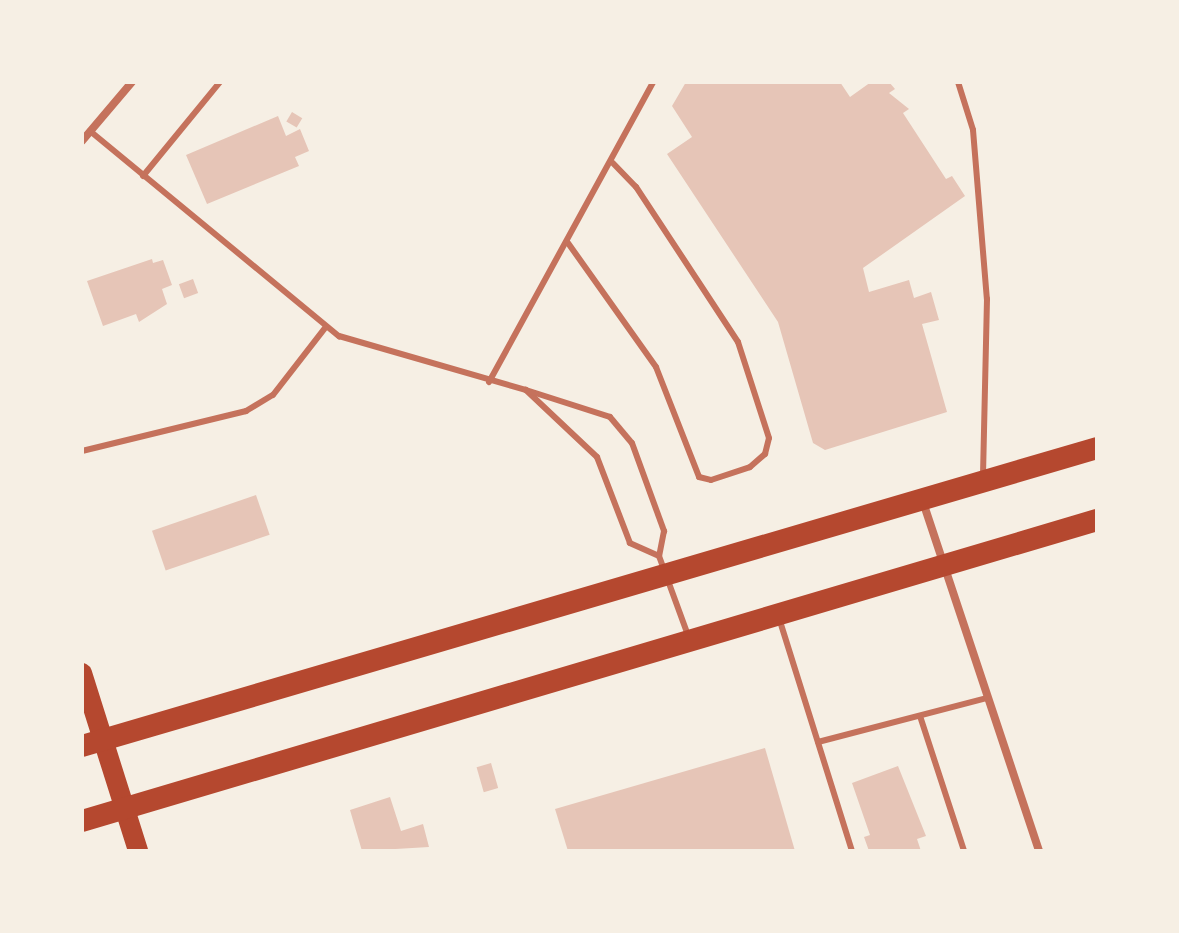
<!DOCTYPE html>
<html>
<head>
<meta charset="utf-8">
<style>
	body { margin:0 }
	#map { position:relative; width:1179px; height:933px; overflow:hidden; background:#f6efe4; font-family:"IBM Plex Sans",sans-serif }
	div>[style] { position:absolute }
	.building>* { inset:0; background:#e6c5b7; transform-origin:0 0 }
	.service>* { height:6px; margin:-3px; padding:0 3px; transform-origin:3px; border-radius:3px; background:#c5725c }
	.minor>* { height:8px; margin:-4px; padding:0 4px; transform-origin:4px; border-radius:4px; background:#c5725c }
	.primary>* { height:20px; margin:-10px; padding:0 10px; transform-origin:10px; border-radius:10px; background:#b5482f }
	.trunk>* { height:22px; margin:-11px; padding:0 11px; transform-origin:11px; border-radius:11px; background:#b5482f }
	span { translate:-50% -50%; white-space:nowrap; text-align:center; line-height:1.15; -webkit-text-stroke:8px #f6efe4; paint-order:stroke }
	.frame { position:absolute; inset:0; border:84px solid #f6efe4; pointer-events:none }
</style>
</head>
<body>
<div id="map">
	<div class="building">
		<i style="clip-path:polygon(686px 82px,840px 82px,850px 97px,871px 82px,889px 82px,895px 89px,889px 93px,909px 109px,903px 113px,946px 179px,952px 176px,965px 196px,863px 268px,869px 292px,909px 280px,914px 298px,931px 292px,939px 320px,922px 324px,947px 412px,825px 450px,813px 443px,778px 322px,667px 154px,692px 137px,672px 106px)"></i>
		<i style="left:292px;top:112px;width:12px;height:11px;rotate:31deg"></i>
		<i style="clip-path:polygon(278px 116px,286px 136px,300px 129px,309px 151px,295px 157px,299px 166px,207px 204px,186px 155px)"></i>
		<i style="clip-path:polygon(152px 259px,153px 263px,163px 260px,172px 285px,162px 289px,167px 304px,139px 322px,136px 314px,103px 326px,87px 281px)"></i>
		<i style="left:193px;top:279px;width:15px;height:15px;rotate:70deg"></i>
		<i style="left:256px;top:495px;width:42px;height:110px;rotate:71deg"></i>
		<i style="clip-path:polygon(765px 748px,795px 851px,568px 851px,555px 809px)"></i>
		<i style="left:491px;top:763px;width:26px;height:15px;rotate:74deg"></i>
		<i style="clip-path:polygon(898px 766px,926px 836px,917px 839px,921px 851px,869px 851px,864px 837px,870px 835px,852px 783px)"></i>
		<i style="clip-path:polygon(390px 797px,401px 831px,423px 824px,429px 847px,362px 851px,350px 810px)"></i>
	</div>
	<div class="service">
		<i style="left:958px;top:82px;width:50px;rotate:72.6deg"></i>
		<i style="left:973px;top:130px;width:170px;rotate:85.3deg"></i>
		<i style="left:987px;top:299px;width:178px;rotate:91.3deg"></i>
		<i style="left:90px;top:131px;width:323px;rotate:39.5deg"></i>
		<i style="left:339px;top:336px;width:195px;rotate:16.1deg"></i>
		<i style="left:143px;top:176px;width:122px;rotate:-50.7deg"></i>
		<i style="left:568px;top:243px;width:152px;rotate:54.6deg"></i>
		<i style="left:656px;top:367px;width:118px;rotate:68.6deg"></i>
		<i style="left:699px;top:477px;width:12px;rotate:14deg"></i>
		<i style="left:711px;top:480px;width:41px;rotate:-18.4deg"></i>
		<i style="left:750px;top:467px;width:20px;rotate:-41deg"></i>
		<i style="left:765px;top:454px;width:16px;rotate:-76deg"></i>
		<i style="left:769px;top:438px;width:101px;rotate:-107.9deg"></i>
		<i style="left:738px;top:342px;width:186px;rotate:-123.3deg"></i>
		<i style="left:636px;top:187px;width:33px;rotate:-134deg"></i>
		<i style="left:489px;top:382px;width:342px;rotate:-61.3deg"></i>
		<i style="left:82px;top:451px;width:169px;rotate:-13.7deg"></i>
		<i style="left:246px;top:411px;width:31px;rotate:-31deg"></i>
		<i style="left:273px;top:395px;width:85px;rotate:-52.2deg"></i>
		<i style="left:659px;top:556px;width:32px;rotate:-156deg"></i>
		<i style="left:630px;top:543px;width:92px;rotate:-111deg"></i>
		<i style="left:597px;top:457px;width:98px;rotate:-136.7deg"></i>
		<i style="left:526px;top:390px;width:88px;rotate:17.8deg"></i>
		<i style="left:610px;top:417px;width:34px;rotate:50deg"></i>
		<i style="left:632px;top:443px;width:94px;rotate:70deg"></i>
		<i style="left:664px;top:531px;width:25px;rotate:101deg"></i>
		<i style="left:659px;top:556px;width:87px;rotate:69.9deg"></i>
		<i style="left:779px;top:618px;width:244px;rotate:72.6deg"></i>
		<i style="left:920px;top:716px;width:142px;rotate:71.9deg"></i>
		<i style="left:818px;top:742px;width:175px;rotate:-14.6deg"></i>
	</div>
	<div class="minor">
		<i style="left:82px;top:141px;width:77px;rotate:-49.7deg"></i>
		<i style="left:922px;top:499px;width:371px;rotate:71.6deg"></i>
	</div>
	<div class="primary">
		<i style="left:82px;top:673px;width:187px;rotate:72.5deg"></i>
	</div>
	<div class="trunk">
		<i style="left:82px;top:746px;width:1058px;rotate:-16.36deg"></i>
		<i style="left:82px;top:821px;width:1059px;rotate:-16.52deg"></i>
	</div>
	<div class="frame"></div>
</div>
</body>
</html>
